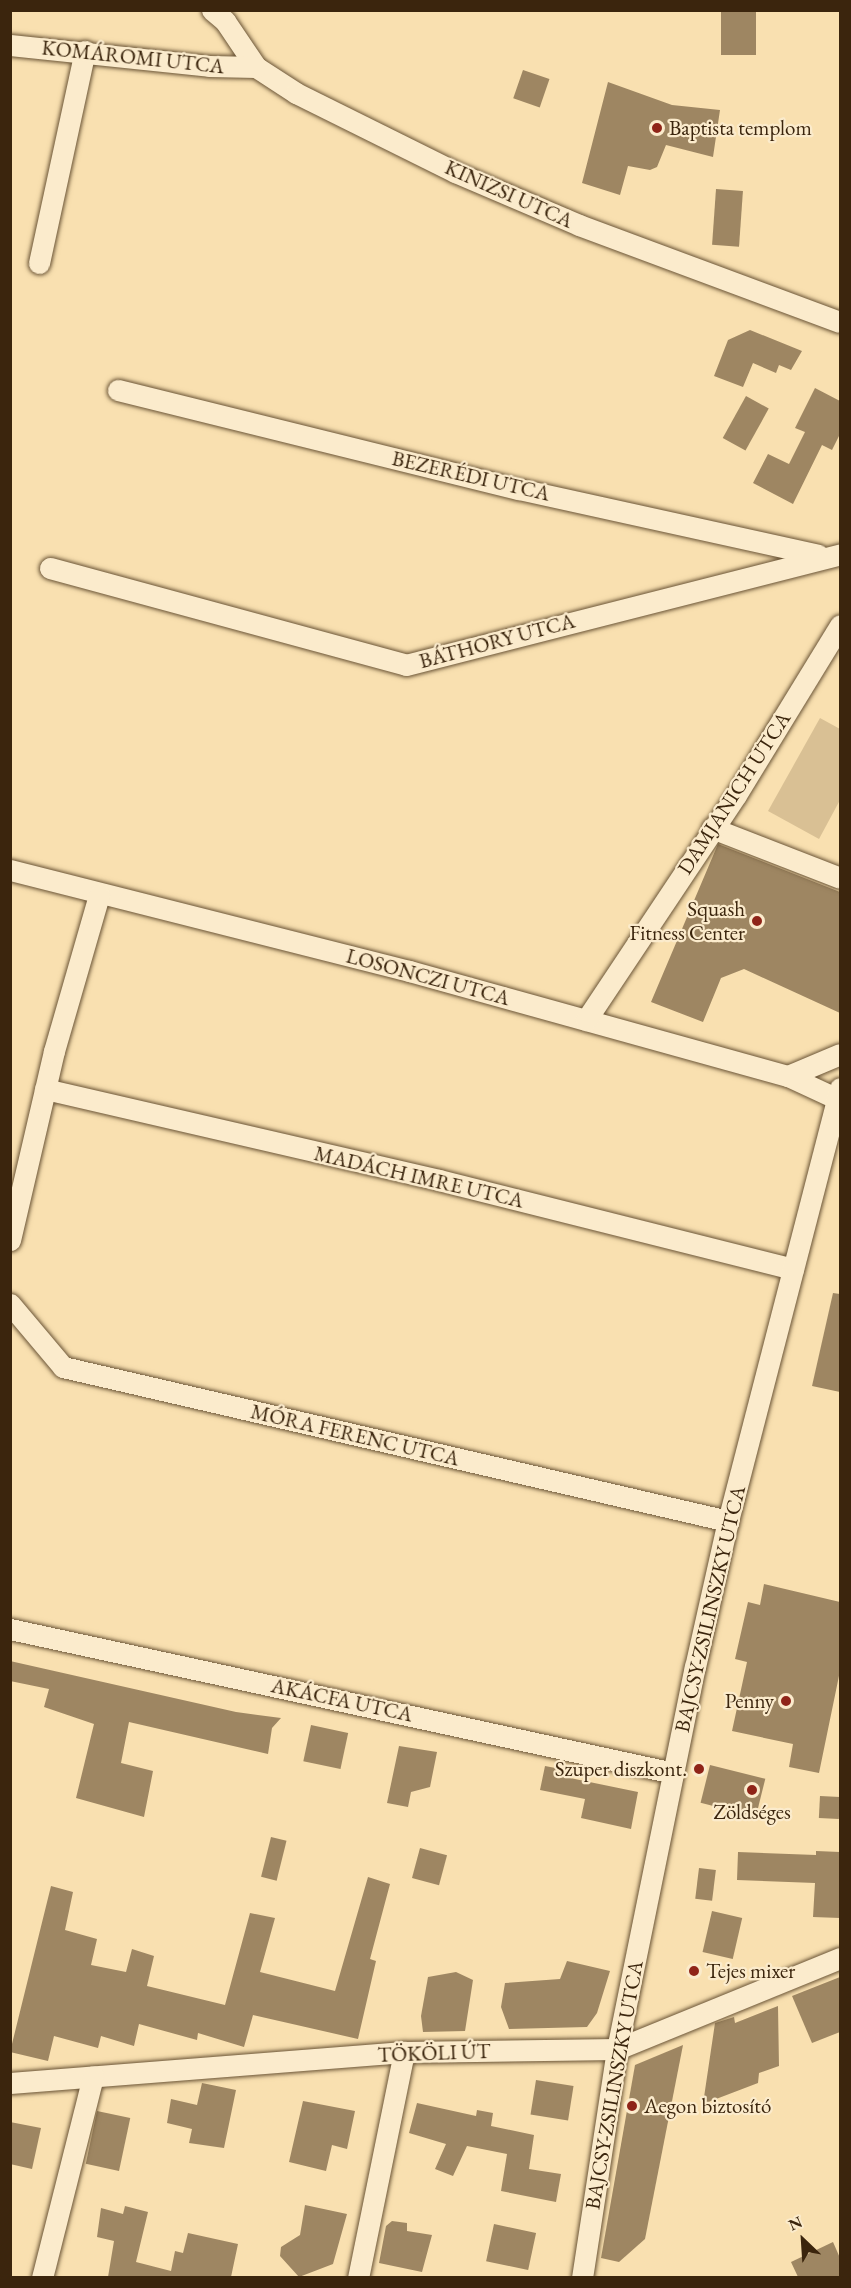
<!DOCTYPE html>
<html>
<head>
<meta charset="utf-8">
<style>
	body { margin:0 }
	#map { position:relative; width:851px; height:2288px; overflow:hidden; background:#f9e0b0; font-family:"EB Garamond",serif }
	div>[style] { position:absolute }
	.green>* { inset:0; background:#d9c094 }
	.building>* { inset:0; background:#9e8662; transform-origin:0 0 }
	.roads { filter:drop-shadow(0 0 2px #6a5436) drop-shadow(0 0 2px #6a5436) }
	.minor>* { height:21px; margin:-10.5px; padding:0 10.5px; transform-origin:10.5px; border-radius:10.5px; background:#fbebcc }
	.dots>* { width:16px; height:16px; translate:-50% -50%; box-sizing:border-box; border:3px solid #fbebcc; border-radius:50% }
	span { translate:-50% -50%; white-space:nowrap; text-align:center; line-height:1.15; -webkit-text-stroke:4.5px #fbebcc; paint-order:stroke }
	.street-label { font-size:21px; color:#3b250d }
	.poi-label { font-size:21px; color:#3b250d }
	.left { translate:0 -50%; text-align:left }
	.right { translate:-100% -50%; text-align:right }
	.frame { position:absolute; inset:0; border:12px solid #3b250d; pointer-events:none }
	.north { position:absolute; left:773px; top:2210px; width:60px; height:60px; -webkit-text-stroke:4px #fbebcc; paint-order:stroke; rotate:335deg; font-size:16px; font-weight:700; line-height:24px; text-align:center; color:#3b250d }
	.north::after { content:''; display:block; margin:auto; width:21px; height:27px; background:#3b250d; clip-path:polygon(50% 0,100% 100%,50% 72%,0 100%) }
</style>
</head>
<body>
<div id="map">
	<div class="green">
		<i style="clip-path:polygon(820px 718px,840px 729px,840px 800px,819px 839px,768px 811px)"></i>
	</div>
	<div class="building">
		<i style="left:721px;top:10px;width:35px;height:45px"></i>
		<i style="left:523px;top:70px;width:28px;height:30px;rotate:19deg"></i>
		<i style="clip-path:polygon(608px 82px,672px 105px,720px 110px,713px 157px,666px 145px,657px 167px,650px 170px,628px 166px,620px 195px,582px 183px)"></i>
		<i style="left:716px;top:189px;width:27px;height:56px;rotate:4deg"></i>
		<i style="clip-path:polygon(750px 330px,802px 351px,791px 370px,779px 365px,776px 373px,753px 363px,743px 387px,714px 376px,728px 340px)"></i>
		<i style="clip-path:polygon(815px 388px,840px 401px,840px 434px,832px 450px,822px 445px,793px 504px,753px 483px,768px 454px,789px 464px,805px 432px,795px 428px)"></i>
		<i style="left:746px;top:396px;width:26px;height:48px;rotate:29deg"></i>
		<i style="clip-path:polygon(718px 844px,840px 892px,840px 1013px,744px 969px,721px 978px,703px 1022px,651px 1002px)"></i>
		<i style="clip-path:polygon(833px 1293px,840px 1294px,840px 1392px,812px 1386px)"></i>
		<i style="clip-path:polygon(764px 1584px,840px 1602px,840px 1671px,819px 1773px,789px 1767px,793px 1744px,732px 1731px,747px 1662px,735px 1659px,748px 1602px,760px 1605px)"></i>
		<i style="clip-path:polygon(10px 1661px,236px 1712px,281px 1718px,272px 1728px,268px 1754px,129px 1722px,121px 1763px,153px 1771px,144px 1817px,76px 1798px,94px 1724px,44px 1707px,49px 1689px,10px 1681px)"></i>
		<i style="left:311px;top:1725px;width:38px;height:37px;rotate:12deg"></i>
		<i style="clip-path:polygon(399px 1746px,437px 1752px,430px 1787px,411px 1792px,408px 1807px,387px 1803px)"></i>
		<i style="left:710px;top:1765px;width:57px;height:39px;rotate:14deg"></i>
		<i style="clip-path:polygon(545px 1766px,571px 1771px,570px 1778px,638px 1792px,631px 1829px,581px 1818px,585px 1799px,540px 1790px)"></i>
		<i style="left:820px;top:1796px;width:20px;height:22px;rotate:3deg"></i>
		<i style="left:271px;top:1837px;width:16px;height:41px;rotate:14deg"></i>
		<i style="left:420px;top:1848px;width:28px;height:31px;rotate:15deg"></i>
		<i style="clip-path:polygon(816px 1851px,840px 1852px,840px 1918px,813px 1917px,815px 1883px,737px 1880px,738px 1852px,816px 1855px)"></i>
		<i style="left:699px;top:1868px;width:17px;height:31px;rotate:7deg"></i>
		<i style="clip-path:polygon(368px 1877px,390px 1884px,370px 1959px,376px 1961px,358px 2039px,253px 2015px,244px 2047px,198px 2033px,197px 2040px,139px 2024px,134px 2046px,101px 2036px,98px 2048px,54px 2036px,48px 2061px,10px 2052px,51px 1886px,73px 1892px,65px 1930px,97px 1939px,91px 1965px,126px 1972px,132px 1949px,154px 1956px,147px 1986px,225px 2005px,250px 1913px,275px 1918px,260px 1972px,335px 1991px)"></i>
		<i style="left:712px;top:1911px;width:31px;height:42px;rotate:13deg"></i>
		<i style="clip-path:polygon(567px 1961px,610px 1971px,597px 2013px,587px 2027px,509px 2029px,501px 2007px,505px 1983px,560px 1979px)"></i>
		<i style="clip-path:polygon(456px 1972px,473px 1980px,465px 2031px,423px 2032px,421px 2016px,428px 1977px)"></i>
		<i style="clip-path:polygon(840px 1977px,840px 2032px,812px 2043px,792px 1996px)"></i>
		<i style="clip-path:polygon(778px 2006px,779px 2066px,759px 2073px,758px 2083px,703px 2104px,715px 2023px,734px 2017px,735px 2023px)"></i>
		<i style="clip-path:polygon(683px 2045px,645px 2239px,619px 2262px,601px 2258px,635px 2065px)"></i>
		<i style="left:536px;top:2080px;width:38px;height:35px;rotate:9deg"></i>
		<i style="clip-path:polygon(202px 2083px,236px 2090px,224px 2148px,189px 2143px,192px 2129px,167px 2123px,171px 2099px,197px 2105px)"></i>
		<i style="clip-path:polygon(303px 2101px,355px 2111px,347px 2149px,332px 2145px,326px 2171px,289px 2162px)"></i>
		<i style="clip-path:polygon(417px 2103px,476px 2116px,477px 2110px,493px 2113px,491px 2126px,534px 2135px,529px 2169px,561px 2174px,556px 2202px,501px 2191px,507px 2154px,467px 2146px,453px 2176px,435px 2169px,446px 2144px,409px 2133px)"></i>
		<i style="left:97px;top:2111px;width:34px;height:54px;rotate:12deg"></i>
		<i style="clip-path:polygon(10px 2122px,41px 2128px,32px 2169px,10px 2164px)"></i>
		<i style="clip-path:polygon(305px 2205px,347px 2214px,333px 2264px,299px 2277px,280px 2256px,281px 2247px,300px 2235px)"></i>
		<i style="clip-path:polygon(125px 2206px,148px 2212px,136px 2262px,171px 2271px,175px 2251px,183px 2253px,188px 2233px,238px 2244px,231px 2277px,108px 2277px,114px 2241px,97px 2237px,101px 2208px,123px 2214px)"></i>
		<i style="clip-path:polygon(392px 2221px,407px 2223px,407px 2231px,432px 2235px,422px 2272px,379px 2263px,386px 2226px)"></i>
		<i style="left:494px;top:2224px;width:43px;height:38px;rotate:12deg"></i>
		<i style="clip-path:polygon(833px 2242px,840px 2258px,840px 2277px,798px 2277px,791px 2262px)"></i>
	</div>
	<div class="roads">
		<div class="minor">
			<i style="left:212px;top:10px;width:17px;rotate:40deg"></i>
			<i style="left:225px;top:21px;width:55px;rotate:56deg"></i>
			<i style="left:256px;top:67px;width:48px;rotate:33deg"></i>
			<i style="left:296px;top:93px;width:178px;rotate:26.4deg"></i>
			<i style="left:455px;top:172px;width:135px;rotate:23.1deg"></i>
			<i style="left:579px;top:225px;width:278px;rotate:20.4deg"></i>
			<i style="left:10px;top:45px;width:200px;rotate:6deg"></i>
			<i style="left:209px;top:66px;width:47px;rotate:1.2deg"></i>
			<i style="left:39px;top:263px;width:217px;rotate:-77.8deg"></i>
			<i style="left:118px;top:390px;width:413px;rotate:13.9deg"></i>
			<i style="left:519px;top:489px;width:306px;rotate:12.4deg"></i>
			<i style="left:50px;top:568px;width:369px;rotate:15.2deg"></i>
			<i style="left:406px;top:665px;width:448px;rotate:-14.3deg"></i>
			<i style="left:712px;top:828px;width:137px;rotate:21.3deg"></i>
			<i style="left:10px;top:870px;width:412px;rotate:14.2deg"></i>
			<i style="left:409px;top:971px;width:393px;rotate:15.5deg"></i>
			<i style="left:788px;top:1076px;width:57px;rotate:24.8deg"></i>
			<i style="left:586px;top:1020px;width:270px;rotate:-56.3deg"></i>
			<i style="left:736px;top:795px;width:199px;rotate:-58.5deg"></i>
			<i style="left:788px;top:1076px;width:56px;rotate:-22.9deg"></i>
			<i style="left:45px;top:1089px;width:404px;rotate:13deg"></i>
			<i style="left:439px;top:1180px;width:365px;rotate:14.1deg"></i>
			<i style="left:10px;top:1240px;width:194px;rotate:-76.9deg"></i>
			<i style="left:54px;top:1051px;width:162px;rotate:-73.9deg"></i>
			<i style="left:10px;top:1304px;width:82px;rotate:49.9deg"></i>
			<i style="left:63px;top:1367px;width:683px;rotate:13.04deg"></i>
			<i style="left:10px;top:1629px;width:679px;rotate:12.24deg"></i>
			<i style="left:10px;top:2083px;width:395px;rotate:-4.5deg"></i>
			<i style="left:404px;top:2052px;width:213px;rotate:-0.8deg"></i>
			<i style="left:617px;top:2049px;width:241px;rotate:-22.2deg"></i>
			<i style="left:42px;top:2278px;width:208px;rotate:-75.8deg"></i>
			<i style="left:358px;top:2278px;width:231px;rotate:-78.5deg"></i>
			<i style="left:582px;top:2278px;width:232px;rotate:-81.3deg"></i>
			<i style="left:617px;top:2049px;width:390px;rotate:-78.5deg"></i>
			<i style="left:695px;top:1667px;width:150px;rotate:-77.3deg"></i>
			<i style="left:728px;top:1521px;width:447px;rotate:-75.5deg"></i>
		</div>
	</div>
	<div class="dots">
		<i style="left:657px;top:128px;background:#8f2418"></i>
		<i style="left:757px;top:921px;background:#8f2418"></i>
		<i style="left:786px;top:1701px;background:#8f2418"></i>
		<i style="left:699px;top:1769px;background:#8f2418"></i>
		<i style="left:752px;top:1790px;background:#8f2418"></i>
		<i style="left:694px;top:1971px;background:#8f2418"></i>
		<i style="left:632px;top:2106px;background:#8f2418"></i>
	</div>
	<div class="street-label">
		<span style="left:133px;top:57px;rotate:6deg">KOMÁROMI UTCA</span>
		<span style="left:509px;top:194px;rotate:24deg">KINIZSI UTCA</span>
		<span style="left:471px;top:476px;rotate:13deg">BEZERÉDI UTCA</span>
		<span style="left:497px;top:641px;rotate:-15deg">BÁTHORY UTCA</span>
		<span style="left:734px;top:793px;rotate:-57deg">DAMJANICH UTCA</span>
		<span style="left:428px;top:977px;rotate:15deg">LOSONCZI UTCA</span>
		<span style="left:419px;top:1177px;rotate:13deg">MADÁCH IMRE UTCA</span>
		<span style="left:355px;top:1435px;rotate:13deg">MÓRA FERENC UTCA</span>
		<span style="left:710px;top:1609px;rotate:-77deg">BAJCSY-ZSILINSZKY UTCA</span>
		<span style="left:342px;top:1700px;rotate:12deg">AKÁCFA UTCA</span>
		<span style="left:434px;top:2053px;rotate:-2deg">TÖKÖLI ÚT</span>
		<span style="left:614px;top:2085px;rotate:-80deg">BAJCSY-ZSILINSZKY UTCA</span>
	</div>
	<div class="poi-label">
		<span class="left" style="left:669px;top:128px">Baptista templom</span>
		<span class="right" style="left:745px;top:921px">Squash<br>Fitness Center</span>
		<span class="right" style="left:774px;top:1701px">Penny</span>
		<span class="right" style="left:687px;top:1769px">Szuper diszkont.</span>
		<span style="left:752px;top:1812px">Zöldséges</span>
		<span class="left" style="left:706px;top:1971px">Tejes mixer</span>
		<span class="left" style="left:644px;top:2106px">Aegon biztosító</span>
	</div>
	<div class="frame"></div>
	<div class="north">N</div>
</div>
</body>
</html>
